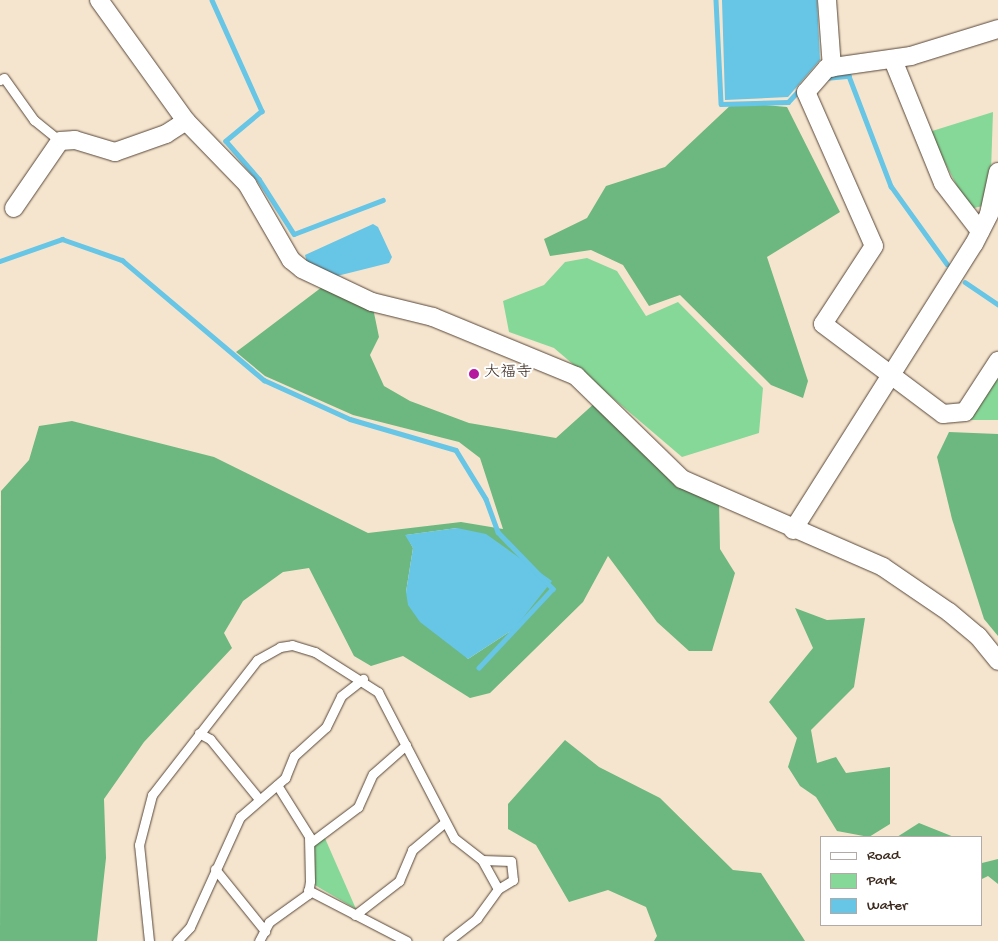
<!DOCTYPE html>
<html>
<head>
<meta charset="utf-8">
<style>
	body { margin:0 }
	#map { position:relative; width:998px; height:941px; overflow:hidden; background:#f6e5ce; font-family:"Gochi Hand","Klee One",sans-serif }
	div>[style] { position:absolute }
	.green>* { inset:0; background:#86d898 }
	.forest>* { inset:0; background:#6cb880 }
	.water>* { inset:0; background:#67c5e5 }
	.stream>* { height:4.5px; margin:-2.25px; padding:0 2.25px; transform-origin:2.25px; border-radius:2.25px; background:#67c5e5 }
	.roads { filter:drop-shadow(0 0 1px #574638) drop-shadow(0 0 1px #574638) }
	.lane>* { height:9px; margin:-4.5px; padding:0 4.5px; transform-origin:4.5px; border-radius:4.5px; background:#fff }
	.street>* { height:18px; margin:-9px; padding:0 9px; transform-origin:9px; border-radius:9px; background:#fff }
	.dots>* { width:14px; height:14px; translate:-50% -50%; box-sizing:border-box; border:2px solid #fff; border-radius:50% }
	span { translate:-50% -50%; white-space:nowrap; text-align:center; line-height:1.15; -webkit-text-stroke:4px #fff; paint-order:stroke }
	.poi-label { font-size:16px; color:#3b2a1e }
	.left { translate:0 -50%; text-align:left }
	.legend { position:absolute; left:820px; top:836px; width:162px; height:90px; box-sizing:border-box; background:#fff; border:1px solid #b1aaa5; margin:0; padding:6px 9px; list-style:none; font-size:15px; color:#3b2a1e }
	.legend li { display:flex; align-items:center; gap:10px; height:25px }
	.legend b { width:25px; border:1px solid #b1aaa5 }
</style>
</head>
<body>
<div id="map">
	<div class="green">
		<i style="clip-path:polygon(993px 112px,991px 171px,983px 206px,969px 209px,929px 132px)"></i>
		<i style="clip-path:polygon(587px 258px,617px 271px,646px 316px,678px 302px,763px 388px,759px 433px,682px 457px,554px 348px,509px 332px,503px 301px,544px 285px,565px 262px)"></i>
		<i style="clip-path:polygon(998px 373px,998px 420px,967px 420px)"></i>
		<i style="clip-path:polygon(324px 836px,356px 909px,313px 884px,314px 843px)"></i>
	</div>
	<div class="forest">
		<i style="clip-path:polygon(734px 102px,787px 107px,840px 212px,767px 257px,808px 381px,803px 398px,771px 385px,680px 295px,649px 306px,623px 265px,591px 250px,550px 256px,544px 239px,587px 218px,606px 186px,665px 167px)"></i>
		<i style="clip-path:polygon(evenodd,322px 287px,373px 308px,379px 337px,370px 355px,384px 386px,410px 401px,469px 423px,556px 438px,596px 402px,678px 487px,719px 501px,720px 549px,735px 573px,712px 651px,689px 651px,657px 622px,608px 556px,583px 602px,490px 693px,470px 698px,403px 656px,371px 666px,354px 656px,309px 568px,283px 572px,243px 601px,224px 633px,232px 648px,144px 742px,104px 799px,106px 858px,97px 941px,0 941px,1px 491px,29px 460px,39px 426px,72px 421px,214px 457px,368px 533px,461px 522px,503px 529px,480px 458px,459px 442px,353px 415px,265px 376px,236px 352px,322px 287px,457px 528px,514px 629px,468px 659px,406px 592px,413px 548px,406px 535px,457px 528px)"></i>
		<i style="clip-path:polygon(949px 432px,998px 434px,998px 636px,984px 619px,952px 519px,937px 457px)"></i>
		<i style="clip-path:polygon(795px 608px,827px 620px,865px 618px,854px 687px,811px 730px,817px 763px,836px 757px,846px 773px,890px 767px,890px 824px,869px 837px,837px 831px,816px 797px,800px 786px,788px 767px,797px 738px,769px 702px,813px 648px)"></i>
		<i style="clip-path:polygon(565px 740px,599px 767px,660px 798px,733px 870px,761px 873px,805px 941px,654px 941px,657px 936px,646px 907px,608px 890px,569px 902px,536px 845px,508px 829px,508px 804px)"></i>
		<i style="clip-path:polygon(919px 823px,954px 837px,897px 837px)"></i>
		<i style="clip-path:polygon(998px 859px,998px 884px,988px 876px,982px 879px,982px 863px)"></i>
	</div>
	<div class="water">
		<i style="clip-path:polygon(722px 0,817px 0,820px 60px,788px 97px,725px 100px)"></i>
		<i style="clip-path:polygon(373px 224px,378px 227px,392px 257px,389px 263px,337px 276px,307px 263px,305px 255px)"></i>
		<i style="clip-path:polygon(457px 528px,486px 534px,552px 581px,514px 629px,468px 659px,420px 622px,408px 605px,406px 592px,413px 548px,405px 535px)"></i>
	</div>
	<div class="stream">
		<i style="left:212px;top:0;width:122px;rotate:65.8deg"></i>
		<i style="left:262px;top:111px;width:47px;rotate:140.2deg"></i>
		<i style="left:226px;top:141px;width:50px;rotate:49deg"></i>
		<i style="left:259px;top:179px;width:65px;rotate:57.5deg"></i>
		<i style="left:294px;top:234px;width:95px;rotate:-20.9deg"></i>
		<i style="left:716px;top:0;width:104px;rotate:87.2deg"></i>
		<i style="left:721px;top:104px;width:67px;rotate:-1.7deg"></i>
		<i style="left:788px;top:102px;width:19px;rotate:-47deg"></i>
		<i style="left:825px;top:78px;width:24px;rotate:-5deg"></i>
		<i style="left:849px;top:76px;width:118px;rotate:69.1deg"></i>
		<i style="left:891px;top:186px;width:96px;rotate:54.3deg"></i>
		<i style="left:0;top:261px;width:66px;rotate:-19.5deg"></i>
		<i style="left:62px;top:239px;width:64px;rotate:19.3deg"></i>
		<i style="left:122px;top:260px;width:186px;rotate:40.2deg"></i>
		<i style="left:264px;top:380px;width:94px;rotate:24.4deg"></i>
		<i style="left:350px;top:419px;width:110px;rotate:16.3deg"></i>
		<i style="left:456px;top:450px;width:57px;rotate:58.5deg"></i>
		<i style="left:486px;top:499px;width:35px;rotate:70deg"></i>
		<i style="left:498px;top:532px;width:79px;rotate:46deg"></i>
		<i style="left:553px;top:589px;width:108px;rotate:133.1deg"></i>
		<i style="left:965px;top:282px;width:40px;rotate:34deg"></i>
	</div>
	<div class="roads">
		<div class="lane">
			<i style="left:0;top:80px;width:4px;rotate:-27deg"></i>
			<i style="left:4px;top:78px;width:52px;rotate:54.5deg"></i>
			<i style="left:34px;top:120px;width:33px;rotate:39deg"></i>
			<i style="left:199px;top:733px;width:13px;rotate:29deg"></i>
			<i style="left:210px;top:739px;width:77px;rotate:50.8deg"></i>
			<i style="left:310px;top:843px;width:60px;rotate:-36.9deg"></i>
			<i style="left:358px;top:807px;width:36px;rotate:-66deg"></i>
			<i style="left:373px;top:774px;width:44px;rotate:-41.3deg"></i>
			<i style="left:215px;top:869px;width:80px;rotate:51.1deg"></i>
			<i style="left:308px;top:890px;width:111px;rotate:27.3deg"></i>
			<i style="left:355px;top:915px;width:56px;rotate:-37.7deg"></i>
			<i style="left:399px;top:881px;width:34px;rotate:-67deg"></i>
			<i style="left:412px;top:850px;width:42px;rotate:-40.2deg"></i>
			<i style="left:149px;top:941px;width:97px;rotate:-95.9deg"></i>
			<i style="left:139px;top:845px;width:52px;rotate:-75.4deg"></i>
			<i style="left:152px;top:795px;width:171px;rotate:-52.1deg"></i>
			<i style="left:257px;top:660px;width:26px;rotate:-29deg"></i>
			<i style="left:280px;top:647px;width:12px;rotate:-9deg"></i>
			<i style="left:292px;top:645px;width:24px;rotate:17deg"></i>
			<i style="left:315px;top:652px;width:75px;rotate:32.4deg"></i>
			<i style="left:378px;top:692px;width:165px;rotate:62.5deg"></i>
			<i style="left:454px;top:838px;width:36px;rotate:38deg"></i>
			<i style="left:482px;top:860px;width:29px;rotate:2deg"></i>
			<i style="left:511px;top:861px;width:19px;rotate:84deg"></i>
			<i style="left:513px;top:880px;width:17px;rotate:149deg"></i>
			<i style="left:498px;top:889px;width:33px;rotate:-119deg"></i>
			<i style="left:177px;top:941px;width:19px;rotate:-47deg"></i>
			<i style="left:190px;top:927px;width:121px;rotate:-65.6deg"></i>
			<i style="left:240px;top:817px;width:60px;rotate:-40.9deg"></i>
			<i style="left:285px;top:778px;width:24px;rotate:-68deg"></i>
			<i style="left:294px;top:756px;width:43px;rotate:-42.2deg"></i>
			<i style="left:326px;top:727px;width:34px;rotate:-64deg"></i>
			<i style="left:341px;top:696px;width:28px;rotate:-38deg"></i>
			<i style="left:259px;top:941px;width:21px;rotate:-62deg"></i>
			<i style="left:269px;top:922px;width:48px;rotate:-35.7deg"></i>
			<i style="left:308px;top:894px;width:13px;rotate:-81deg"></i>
			<i style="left:310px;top:881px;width:45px;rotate:-91.3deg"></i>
			<i style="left:309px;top:836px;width:60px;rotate:-122.1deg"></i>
			<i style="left:448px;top:941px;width:37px;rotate:-38deg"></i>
			<i style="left:477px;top:918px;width:36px;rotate:-54deg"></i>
		</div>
		<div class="street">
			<i style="left:99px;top:0;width:149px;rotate:54.3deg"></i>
			<i style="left:186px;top:121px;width:88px;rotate:45.9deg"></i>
			<i style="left:247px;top:184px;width:88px;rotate:59.9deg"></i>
			<i style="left:291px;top:260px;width:14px;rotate:39deg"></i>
			<i style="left:302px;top:269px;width:77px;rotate:25.2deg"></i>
			<i style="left:372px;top:302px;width:63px;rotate:13.8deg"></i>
			<i style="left:433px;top:317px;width:155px;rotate:22.4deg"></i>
			<i style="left:576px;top:376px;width:148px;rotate:44.2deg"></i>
			<i style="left:682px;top:479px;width:219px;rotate:23.6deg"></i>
			<i style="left:883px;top:567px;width:80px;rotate:34.3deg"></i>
			<i style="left:949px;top:612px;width:38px;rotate:40deg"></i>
			<i style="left:978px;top:636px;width:32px;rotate:51deg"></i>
			<i style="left:827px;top:0;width:68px;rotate:85.8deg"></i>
			<i style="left:998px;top:29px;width:91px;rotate:162.8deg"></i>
			<i style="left:911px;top:56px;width:85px;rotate:171.9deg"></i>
			<i style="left:827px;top:68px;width:32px;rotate:131deg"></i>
			<i style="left:806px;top:92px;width:168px;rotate:66.2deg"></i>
			<i style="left:874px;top:246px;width:93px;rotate:123.2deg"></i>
			<i style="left:823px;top:324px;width:150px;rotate:36.9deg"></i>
			<i style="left:943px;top:414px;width:22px;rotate:-5deg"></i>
			<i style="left:965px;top:412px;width:61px;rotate:-57.1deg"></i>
			<i style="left:893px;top:60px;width:133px;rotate:67.9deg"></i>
			<i style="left:943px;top:183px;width:61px;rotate:52.4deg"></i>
			<i style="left:14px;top:208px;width:81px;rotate:-55.5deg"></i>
			<i style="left:60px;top:141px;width:15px;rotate:-4deg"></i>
			<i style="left:75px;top:140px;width:42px;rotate:16.7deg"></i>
			<i style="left:115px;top:152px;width:54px;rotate:-19.4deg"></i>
			<i style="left:166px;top:134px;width:24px;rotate:-33deg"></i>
			<i style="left:793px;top:530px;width:338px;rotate:-57.7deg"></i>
			<i style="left:974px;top:244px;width:34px;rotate:-63deg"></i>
			<i style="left:989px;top:214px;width:43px;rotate:-77.9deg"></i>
		</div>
	</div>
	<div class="dots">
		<i style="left:474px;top:374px;background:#b5179e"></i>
	</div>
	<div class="poi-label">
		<span class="left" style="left:484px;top:374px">大福寺</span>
	</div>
	<ul class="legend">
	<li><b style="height:6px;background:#fff"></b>Road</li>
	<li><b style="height:14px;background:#86d898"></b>Park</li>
	<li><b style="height:14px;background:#67c5e5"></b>Water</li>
	</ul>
</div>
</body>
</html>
